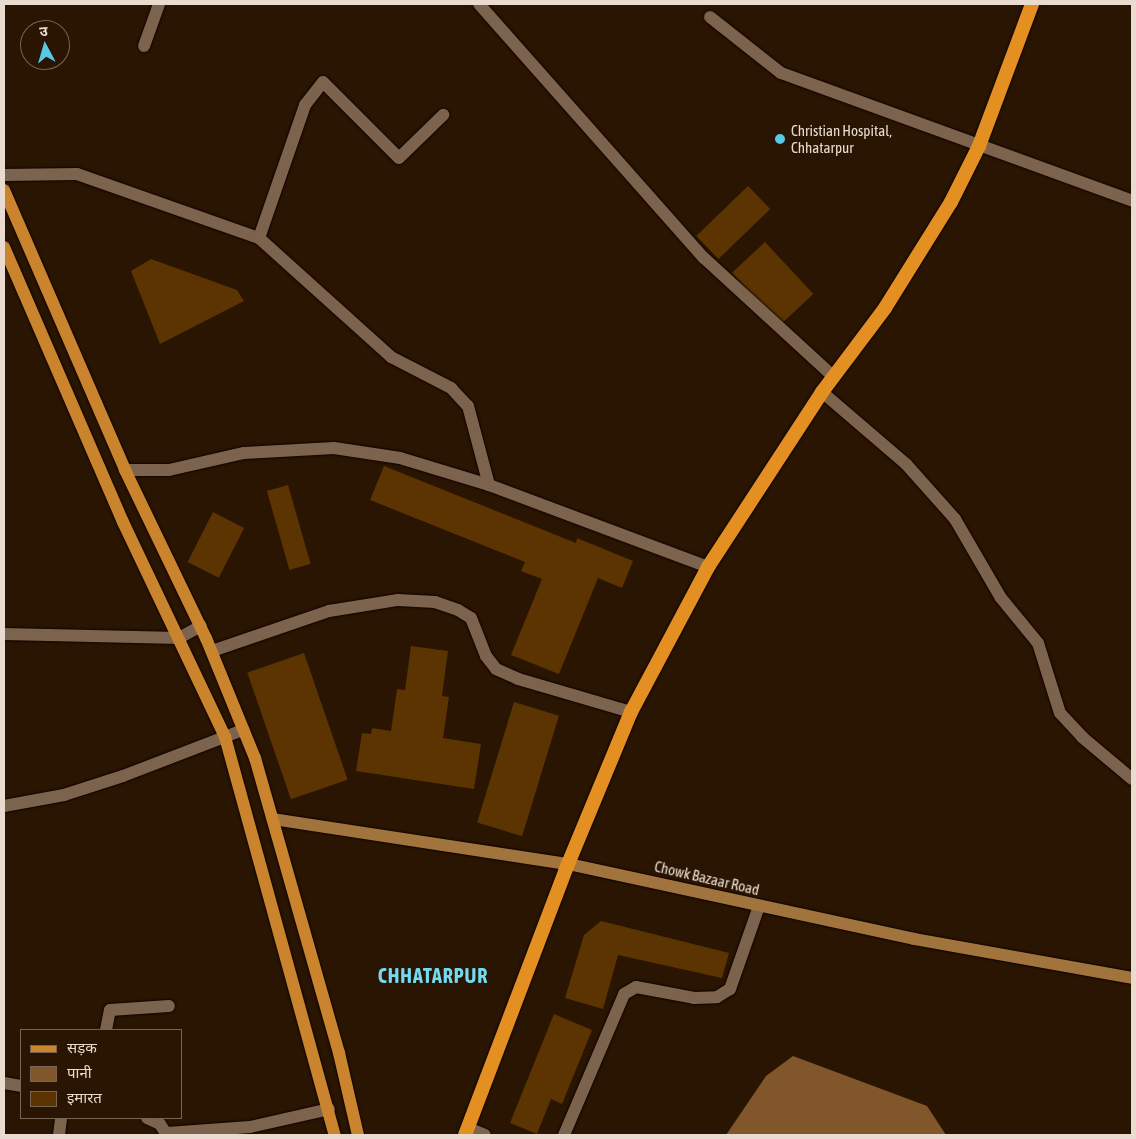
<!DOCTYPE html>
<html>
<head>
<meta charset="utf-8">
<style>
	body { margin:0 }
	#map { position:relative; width:1136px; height:1139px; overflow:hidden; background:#291502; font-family:"Asap Condensed","Noto Sans Devanagari",sans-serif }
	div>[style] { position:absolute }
	.water>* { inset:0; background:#81562b }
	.building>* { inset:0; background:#5c3401; transform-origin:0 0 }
	.roads { filter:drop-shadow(0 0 1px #100200) drop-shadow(0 0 1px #100200) }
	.service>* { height:12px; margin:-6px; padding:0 6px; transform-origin:6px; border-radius:6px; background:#7b634d }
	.minor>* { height:12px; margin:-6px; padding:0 6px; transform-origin:6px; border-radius:6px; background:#7b634d }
	.secondary>* { height:12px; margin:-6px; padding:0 6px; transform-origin:6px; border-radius:6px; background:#a2743d }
	.primary>* { height:12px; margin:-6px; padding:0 6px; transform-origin:6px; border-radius:6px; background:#ca842d }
	.trunk>* { height:14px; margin:-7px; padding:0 7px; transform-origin:7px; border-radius:7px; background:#e48f22 }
	.dots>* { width:14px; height:14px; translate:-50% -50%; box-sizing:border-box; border:2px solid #291502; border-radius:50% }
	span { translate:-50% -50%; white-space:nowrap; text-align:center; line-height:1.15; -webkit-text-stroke:4px #291502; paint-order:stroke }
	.poi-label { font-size:15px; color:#e9dbcf }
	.left { translate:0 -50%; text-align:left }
	.street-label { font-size:15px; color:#e9dbcf }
	.district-label { font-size:20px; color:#74daf1; font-weight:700; letter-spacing:1px }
	.frame { position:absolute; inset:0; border:5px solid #e9dbcf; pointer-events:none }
	.legend { position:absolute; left:20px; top:1029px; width:162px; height:90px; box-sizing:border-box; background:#291502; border:1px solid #766454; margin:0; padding:6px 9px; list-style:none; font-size:15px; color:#e9dbcf }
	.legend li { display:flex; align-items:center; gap:10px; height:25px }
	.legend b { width:25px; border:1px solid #766454 }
	.north { position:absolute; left:20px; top:20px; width:50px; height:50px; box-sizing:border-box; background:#291502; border:1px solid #766454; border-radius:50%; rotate:354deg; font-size:14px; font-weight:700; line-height:20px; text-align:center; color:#e9dbcf }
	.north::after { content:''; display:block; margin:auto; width:18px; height:22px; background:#57c9e2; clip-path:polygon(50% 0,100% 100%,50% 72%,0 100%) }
</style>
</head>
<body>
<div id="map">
	<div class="water">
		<i style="clip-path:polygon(793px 1056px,927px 1106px,946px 1135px,726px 1135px,766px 1076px)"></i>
	</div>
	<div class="building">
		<i style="left:748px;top:186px;width:32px;height:72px;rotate:46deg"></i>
		<i style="left:765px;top:242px;width:71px;height:45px;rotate:47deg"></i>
		<i style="clip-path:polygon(151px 259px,237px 290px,244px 301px,160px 344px,131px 271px)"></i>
		<i style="clip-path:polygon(384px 466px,576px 543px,577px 538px,633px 561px,622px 588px,598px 578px,559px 674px,511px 655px,542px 579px,521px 571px,525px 562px,370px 500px)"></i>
		<i style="left:288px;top:485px;width:82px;height:22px;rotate:74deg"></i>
		<i style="left:213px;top:512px;width:35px;height:56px;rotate:27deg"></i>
		<i style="clip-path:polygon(411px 646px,448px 651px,442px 696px,449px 697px,443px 738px,481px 744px,474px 789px,356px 771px,362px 733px,371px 734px,372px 728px,391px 731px,397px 689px,405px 690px)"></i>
		<i style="left:304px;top:653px;width:134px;height:60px;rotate:71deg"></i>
		<i style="left:514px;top:702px;width:47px;height:126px;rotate:17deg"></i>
		<i style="clip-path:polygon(601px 921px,729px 953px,722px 978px,618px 955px,603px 1009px,565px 998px,584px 935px)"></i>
		<i style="clip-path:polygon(554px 1014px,592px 1030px,562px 1104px,551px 1099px,537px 1134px,510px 1123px)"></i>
	</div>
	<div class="roads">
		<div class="service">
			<i style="left:212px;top:651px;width:124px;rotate:-18.9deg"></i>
			<i style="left:329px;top:611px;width:70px;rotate:-9.1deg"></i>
			<i style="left:398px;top:600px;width:37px;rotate:3deg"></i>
			<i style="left:435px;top:602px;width:24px;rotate:19deg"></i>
			<i style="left:458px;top:610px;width:15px;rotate:32deg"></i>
			<i style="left:471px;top:618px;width:41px;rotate:68.5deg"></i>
			<i style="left:486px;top:656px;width:16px;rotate:52deg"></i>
			<i style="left:496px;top:669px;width:24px;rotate:24deg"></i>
			<i style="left:518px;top:679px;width:118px;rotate:16.3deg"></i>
		</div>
		<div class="minor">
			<i style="left:479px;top:4px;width:339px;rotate:48.5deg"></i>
			<i style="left:704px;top:258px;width:175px;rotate:42.5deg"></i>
			<i style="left:710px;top:17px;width:90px;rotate:38.3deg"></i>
			<i style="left:781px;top:73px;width:374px;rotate:20deg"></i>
			<i style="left:144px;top:46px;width:45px;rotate:-70.3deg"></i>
			<i style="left:4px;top:175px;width:73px;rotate:-0.8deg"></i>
			<i style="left:77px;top:174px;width:193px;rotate:19.4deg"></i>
			<i style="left:259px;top:238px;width:178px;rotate:42deg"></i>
			<i style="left:391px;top:357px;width:68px;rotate:27.3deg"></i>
			<i style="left:451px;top:388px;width:25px;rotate:47deg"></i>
			<i style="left:468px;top:406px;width:82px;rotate:75.1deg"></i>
			<i style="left:489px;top:485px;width:234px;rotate:20.5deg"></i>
			<i style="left:259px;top:238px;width:141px;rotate:-70.9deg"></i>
			<i style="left:305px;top:105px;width:29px;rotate:-52deg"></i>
			<i style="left:323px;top:82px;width:107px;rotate:45deg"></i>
			<i style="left:399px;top:158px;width:62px;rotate:-44.3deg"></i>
			<i style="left:822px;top:392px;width:111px;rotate:40.6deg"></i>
			<i style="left:906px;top:464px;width:74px;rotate:48.3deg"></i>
			<i style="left:955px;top:519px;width:91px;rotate:59.8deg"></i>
			<i style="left:1001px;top:598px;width:58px;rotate:50.6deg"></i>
			<i style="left:1038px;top:643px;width:73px;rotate:72.6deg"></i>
			<i style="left:1060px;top:713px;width:33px;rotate:47deg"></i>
			<i style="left:1082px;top:737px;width:65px;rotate:40deg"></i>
			<i style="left:125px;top:470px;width:44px"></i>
			<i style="left:169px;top:470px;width:77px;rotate:-12.8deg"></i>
			<i style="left:244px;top:453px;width:90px;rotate:-3.2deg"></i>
			<i style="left:334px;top:448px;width:67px;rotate:8.6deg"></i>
			<i style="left:400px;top:458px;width:93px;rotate:16.9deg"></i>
			<i style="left:4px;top:634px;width:175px;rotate:1.3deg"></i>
			<i style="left:179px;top:638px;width:25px;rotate:-29deg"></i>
			<i style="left:4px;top:806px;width:61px;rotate:-10.4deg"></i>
			<i style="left:64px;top:795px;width:62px;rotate:-17.9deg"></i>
			<i style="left:123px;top:776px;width:129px;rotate:-21deg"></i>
			<i style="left:106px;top:1030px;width:20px;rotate:-79deg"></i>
			<i style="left:110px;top:1010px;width:59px;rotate:-3.9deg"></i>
			<i style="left:4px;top:1083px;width:17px;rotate:10deg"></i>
			<i style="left:147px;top:1118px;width:14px;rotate:25deg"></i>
			<i style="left:160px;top:1124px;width:13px;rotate:58deg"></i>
			<i style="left:468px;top:1128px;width:18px;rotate:22deg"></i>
			<i style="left:167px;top:1133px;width:83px;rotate:-4.1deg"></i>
			<i style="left:250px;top:1127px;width:81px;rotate:-12.8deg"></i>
			<i style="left:59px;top:1135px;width:17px;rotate:-83deg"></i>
			<i style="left:564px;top:1135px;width:153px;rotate:-66.9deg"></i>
			<i style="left:624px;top:994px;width:14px;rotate:-30deg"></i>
			<i style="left:636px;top:987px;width:59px;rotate:10.7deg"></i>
			<i style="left:694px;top:998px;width:23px;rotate:-2deg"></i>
			<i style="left:717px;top:997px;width:15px;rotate:-32deg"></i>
			<i style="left:730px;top:989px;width:88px;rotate:-70.7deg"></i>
		</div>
		<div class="secondary">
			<i style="left:273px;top:819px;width:298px;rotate:8.7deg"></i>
			<i style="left:568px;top:864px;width:354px;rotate:12.2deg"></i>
			<i style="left:914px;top:939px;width:221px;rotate:10.1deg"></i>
		</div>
		<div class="primary">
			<i style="left:4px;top:190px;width:305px;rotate:66.6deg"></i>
			<i style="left:125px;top:470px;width:187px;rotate:64.3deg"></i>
			<i style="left:206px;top:638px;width:130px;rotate:67.8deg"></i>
			<i style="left:255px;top:758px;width:307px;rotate:74.1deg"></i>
			<i style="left:339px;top:1053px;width:84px;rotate:77deg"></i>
			<i style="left:4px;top:247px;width:300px;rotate:66.6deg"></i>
			<i style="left:123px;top:522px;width:238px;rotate:64.6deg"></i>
			<i style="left:225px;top:737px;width:413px;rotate:74.6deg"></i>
		</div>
		<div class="trunk">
			<i style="left:465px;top:1135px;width:290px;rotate:-69.2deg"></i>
			<i style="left:568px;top:864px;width:165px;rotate:-67.5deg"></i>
			<i style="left:631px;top:712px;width:164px;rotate:-62deg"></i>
			<i style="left:708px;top:567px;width:209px;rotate:-56.9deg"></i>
			<i style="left:822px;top:392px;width:105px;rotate:-53.1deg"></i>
			<i style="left:885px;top:308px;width:125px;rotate:-58.1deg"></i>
			<i style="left:951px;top:202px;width:63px;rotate:-63.4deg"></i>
			<i style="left:979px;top:146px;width:152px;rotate:-69.5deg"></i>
		</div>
	</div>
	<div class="dots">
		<i style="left:780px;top:139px;background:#57c9e2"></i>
	</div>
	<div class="poi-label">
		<span class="left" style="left:791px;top:139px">Christian Hospital,<br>Chhatarpur</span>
	</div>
	<div class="street-label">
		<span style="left:707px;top:878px;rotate:13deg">Chowk Bazaar Road</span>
	</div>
	<div class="district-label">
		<span style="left:433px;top:975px">CHHATARPUR</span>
	</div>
	<div class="frame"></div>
	<ul class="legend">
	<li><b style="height:6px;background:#ca842d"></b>सड़क</li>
	<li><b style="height:14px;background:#81562b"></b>पानी</li>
	<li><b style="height:14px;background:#5c3401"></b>इमारत</li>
	</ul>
	<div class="north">उ</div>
</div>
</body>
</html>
